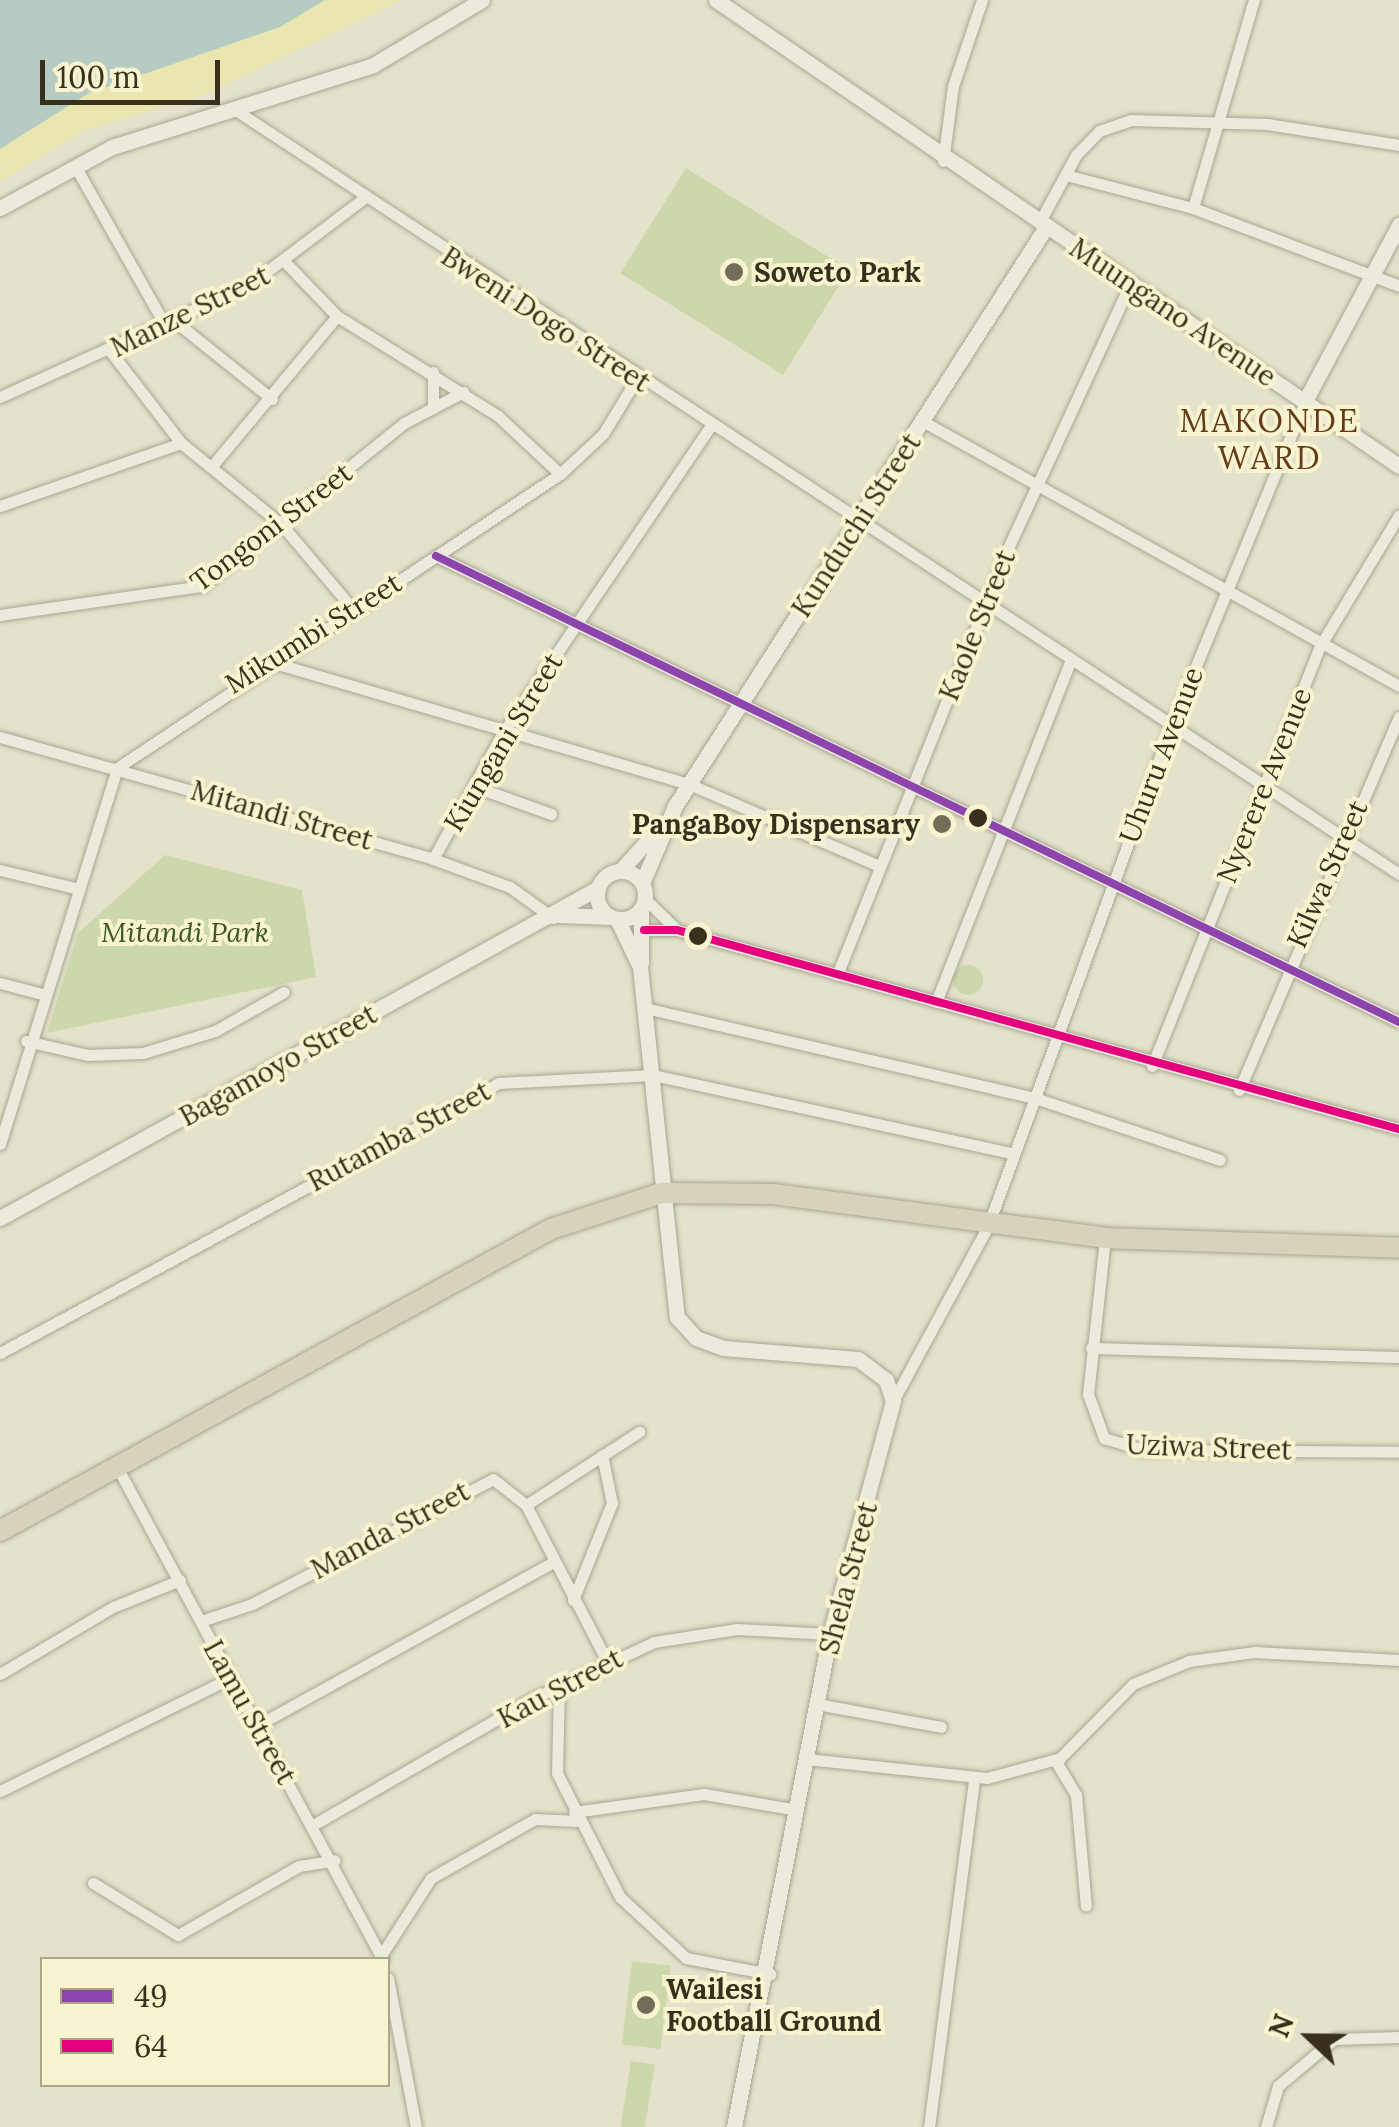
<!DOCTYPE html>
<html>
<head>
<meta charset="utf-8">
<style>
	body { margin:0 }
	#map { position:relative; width:1399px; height:2127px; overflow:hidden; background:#e4e2ca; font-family:Lora,serif }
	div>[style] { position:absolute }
	.green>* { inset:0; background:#cdd7ac; transform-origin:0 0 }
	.round { border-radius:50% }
	.sand>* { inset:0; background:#e9e6b0 }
	.water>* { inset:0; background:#b6cbc2 }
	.roads { filter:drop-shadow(0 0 2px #a9a694) drop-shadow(0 0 2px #a9a694) }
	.street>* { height:11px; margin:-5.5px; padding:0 5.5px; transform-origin:5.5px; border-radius:5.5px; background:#eceadc }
	.secondary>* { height:15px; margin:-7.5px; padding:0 7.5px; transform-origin:7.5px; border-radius:7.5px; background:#eceadc }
	.secondary>.ring { margin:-7.5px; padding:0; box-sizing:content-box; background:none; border:15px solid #eceadc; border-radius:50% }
	.highway>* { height:20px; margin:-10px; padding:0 10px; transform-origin:10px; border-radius:10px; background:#d7d3bb }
	.bus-1>* { height:8px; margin:-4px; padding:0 4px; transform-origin:4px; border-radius:4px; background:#8e44ad }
	.bus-2>* { height:8px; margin:-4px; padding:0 4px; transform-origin:4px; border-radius:4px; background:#e5007d }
	.dots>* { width:28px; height:28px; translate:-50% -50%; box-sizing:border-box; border:5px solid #f7f4cf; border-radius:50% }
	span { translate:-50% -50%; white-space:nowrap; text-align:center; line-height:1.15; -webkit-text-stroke:8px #f7f4cf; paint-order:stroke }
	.poi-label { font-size:28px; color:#38301c; font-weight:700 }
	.left { translate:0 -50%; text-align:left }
	.right { translate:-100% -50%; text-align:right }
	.street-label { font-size:28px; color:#38301c }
	.park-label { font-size:28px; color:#3c5522; font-style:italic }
	.quarter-label { font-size:32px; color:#663b1a; letter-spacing:2.5px }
	.legend { position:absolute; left:40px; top:1957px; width:350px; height:130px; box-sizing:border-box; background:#f7f4cf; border:2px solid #aba687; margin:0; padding:12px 18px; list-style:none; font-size:30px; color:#38301c }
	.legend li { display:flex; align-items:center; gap:20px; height:50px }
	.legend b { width:50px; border:2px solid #aba687 }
	.north { position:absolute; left:1259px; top:1987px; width:100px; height:100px; -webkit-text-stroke:8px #f7f4cf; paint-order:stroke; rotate:292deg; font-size:28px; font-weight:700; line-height:40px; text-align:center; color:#38301c }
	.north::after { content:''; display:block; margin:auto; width:35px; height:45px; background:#38301c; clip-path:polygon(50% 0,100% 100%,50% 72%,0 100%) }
	.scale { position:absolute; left:40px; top:60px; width:180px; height:45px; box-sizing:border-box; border:5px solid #38301c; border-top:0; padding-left:12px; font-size:30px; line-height:35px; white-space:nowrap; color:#38301c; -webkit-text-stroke:8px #f7f4cf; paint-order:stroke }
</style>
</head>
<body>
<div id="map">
	<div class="green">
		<i style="left:686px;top:168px;width:192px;height:124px;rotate:32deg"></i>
		<i style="clip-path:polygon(165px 855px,302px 890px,316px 977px,47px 1033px,78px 933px)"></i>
		<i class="round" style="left:953px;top:965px;width:30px;height:30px"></i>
		<i style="left:632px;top:1961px;width:39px;height:84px;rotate:7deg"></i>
		<i style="left:631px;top:2061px;width:24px;height:67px;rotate:9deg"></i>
	</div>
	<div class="sand">
		<i style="clip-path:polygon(325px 0,402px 0,205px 94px,85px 130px,0 181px,0 149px,89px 93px,280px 27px)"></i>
	</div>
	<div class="water">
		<i style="clip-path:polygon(0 0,325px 0,280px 27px,89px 93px,0 149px)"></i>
	</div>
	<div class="roads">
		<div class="street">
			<i style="left:237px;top:111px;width:1390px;rotate:33.29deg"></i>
			<i style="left:943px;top:161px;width:76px;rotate:-82.4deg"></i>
			<i style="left:953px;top:86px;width:91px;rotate:-71.4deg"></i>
			<i style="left:75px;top:166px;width:180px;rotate:60.5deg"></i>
			<i style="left:1066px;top:175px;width:131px;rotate:14.6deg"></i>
			<i style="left:1193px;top:208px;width:220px;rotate:20.7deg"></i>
			<i style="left:1193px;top:208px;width:217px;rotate:-73.7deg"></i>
			<i style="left:1039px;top:223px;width:77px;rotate:-61.4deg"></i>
			<i style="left:1076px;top:155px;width:33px;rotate:-46deg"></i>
			<i style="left:1099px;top:131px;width:34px;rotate:-19deg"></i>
			<i style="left:1131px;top:120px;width:136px;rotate:1.7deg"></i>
			<i style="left:1267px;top:124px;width:134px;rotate:9deg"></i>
			<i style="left:286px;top:263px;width:74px;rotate:46.1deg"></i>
			<i style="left:337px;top:316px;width:190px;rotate:31.8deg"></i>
			<i style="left:498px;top:416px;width:85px;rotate:43.1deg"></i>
			<i style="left:172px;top:319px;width:128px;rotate:38.7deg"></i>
			<i style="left:110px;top:351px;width:116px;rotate:52.3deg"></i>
			<i style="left:181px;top:443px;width:129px;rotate:39deg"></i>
			<i style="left:281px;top:524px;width:110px;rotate:49.8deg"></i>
			<i style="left:0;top:397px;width:274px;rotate:-24.3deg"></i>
			<i style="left:250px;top:284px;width:141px;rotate:-37deg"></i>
			<i style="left:433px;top:408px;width:36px;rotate:-90deg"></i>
			<i style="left:924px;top:422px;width:543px;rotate:29.06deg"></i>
			<i style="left:212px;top:466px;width:195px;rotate:-50.2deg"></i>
			<i style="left:0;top:506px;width:192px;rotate:-19.2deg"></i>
			<i style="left:436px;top:556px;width:1070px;rotate:25.82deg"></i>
			<i style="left:0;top:615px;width:204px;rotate:-8.2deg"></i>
			<i style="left:202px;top:586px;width:260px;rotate:-38.9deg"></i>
			<i style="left:404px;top:423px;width:67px;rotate:-27.7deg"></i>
			<i style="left:271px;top:662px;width:435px;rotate:16.3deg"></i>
			<i style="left:689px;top:784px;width:207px;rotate:23.3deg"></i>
			<i style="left:0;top:737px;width:450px;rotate:15.7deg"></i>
			<i style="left:433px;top:859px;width:82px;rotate:20deg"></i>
			<i style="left:510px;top:887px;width:53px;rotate:35.8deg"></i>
			<i style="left:473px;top:786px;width:83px;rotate:19.7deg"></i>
			<i style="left:433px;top:859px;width:143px;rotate:-61.1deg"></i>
			<i style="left:502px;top:734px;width:371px;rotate:-55.9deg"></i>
			<i style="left:0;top:870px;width:81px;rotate:13.5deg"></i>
			<i style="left:645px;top:899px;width:40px;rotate:44deg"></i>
			<i style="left:644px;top:930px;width:33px"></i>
			<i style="left:677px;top:930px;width:749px;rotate:15.41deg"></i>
			<i style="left:837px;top:975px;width:448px;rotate:-68.2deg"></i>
			<i style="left:1003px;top:559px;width:305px;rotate:-65.2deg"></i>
			<i style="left:0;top:983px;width:43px;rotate:14.7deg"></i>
			<i style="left:936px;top:1002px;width:365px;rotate:-68.5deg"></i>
			<i style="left:645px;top:1008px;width:397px;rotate:13deg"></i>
			<i style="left:1032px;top:1097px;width:198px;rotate:18.5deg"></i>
			<i style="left:26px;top:1041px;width:64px;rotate:12.7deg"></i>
			<i style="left:88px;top:1055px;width:55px;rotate:-2.1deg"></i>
			<i style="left:143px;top:1053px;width:75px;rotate:-17deg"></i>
			<i style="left:215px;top:1031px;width:79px;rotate:-29.5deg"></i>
			<i style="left:1152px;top:1066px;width:452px;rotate:-68.2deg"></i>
			<i style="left:1320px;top:646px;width:153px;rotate:-58.9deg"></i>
			<i style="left:1239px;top:1090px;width:406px;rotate:-66.8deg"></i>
			<i style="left:0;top:1144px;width:394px;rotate:-72.7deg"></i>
			<i style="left:117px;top:768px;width:532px;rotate:-33.57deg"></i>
			<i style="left:560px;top:474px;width:59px;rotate:-42.9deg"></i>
			<i style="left:603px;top:434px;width:66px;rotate:-58.7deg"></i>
			<i style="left:1105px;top:1238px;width:157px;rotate:96.2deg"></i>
			<i style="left:1088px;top:1394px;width:47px;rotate:70deg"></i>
			<i style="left:1104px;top:1438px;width:41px;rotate:17.1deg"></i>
			<i style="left:1143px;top:1450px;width:256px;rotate:0.4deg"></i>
			<i style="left:1091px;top:1348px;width:308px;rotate:1.7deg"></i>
			<i style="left:0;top:1353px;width:567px;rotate:-28.42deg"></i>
			<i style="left:499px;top:1083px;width:154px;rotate:-3deg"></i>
			<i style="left:653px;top:1075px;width:366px;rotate:12.3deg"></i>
			<i style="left:893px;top:1401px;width:199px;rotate:-61.5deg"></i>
			<i style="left:988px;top:1226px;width:529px;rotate:-69.89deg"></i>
			<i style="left:1170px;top:729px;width:355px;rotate:-67.6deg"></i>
			<i style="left:116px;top:1465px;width:562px;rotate:61.66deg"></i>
			<i style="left:526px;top:1505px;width:135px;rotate:-32.9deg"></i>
			<i style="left:573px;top:1600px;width:105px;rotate:-68.1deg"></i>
			<i style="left:612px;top:1503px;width:49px;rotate:-101.8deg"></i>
			<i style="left:201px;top:1621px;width:54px;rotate:-18.4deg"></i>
			<i style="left:252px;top:1604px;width:271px;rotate:-27.4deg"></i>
			<i style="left:493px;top:1479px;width:42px;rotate:38.2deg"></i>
			<i style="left:526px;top:1505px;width:176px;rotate:62.6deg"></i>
			<i style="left:0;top:1674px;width:131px;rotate:-30.7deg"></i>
			<i style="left:113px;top:1607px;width:72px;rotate:-21.9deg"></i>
			<i style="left:559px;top:1685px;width:88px;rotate:91.3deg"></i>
			<i style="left:557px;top:1773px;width:139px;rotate:63.1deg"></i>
			<i style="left:620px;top:1897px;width:90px;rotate:42.7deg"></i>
			<i style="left:686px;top:1958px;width:86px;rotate:10.8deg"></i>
			<i style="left:817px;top:1704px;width:126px;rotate:10.5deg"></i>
			<i style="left:258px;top:1725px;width:335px;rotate:-28.9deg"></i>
			<i style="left:807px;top:1759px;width:181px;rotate:6deg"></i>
			<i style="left:987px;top:1778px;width:76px;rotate:-15.3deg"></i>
			<i style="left:1060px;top:1758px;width:104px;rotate:-45.4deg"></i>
			<i style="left:1133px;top:1684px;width:61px;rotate:-22.3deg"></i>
			<i style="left:1189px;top:1661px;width:67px;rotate:-7.8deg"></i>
			<i style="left:1255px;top:1652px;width:144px;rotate:3.2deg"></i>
			<i style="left:1055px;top:1760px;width:41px;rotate:59deg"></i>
			<i style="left:1076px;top:1795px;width:111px;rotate:84.9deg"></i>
			<i style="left:0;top:1791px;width:257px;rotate:-26.1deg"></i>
			<i style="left:574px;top:1812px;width:131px;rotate:-7.9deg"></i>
			<i style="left:704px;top:1794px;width:95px;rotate:9.7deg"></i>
			<i style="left:313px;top:1825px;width:255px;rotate:-29.9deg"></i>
			<i style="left:534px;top:1698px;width:132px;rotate:-25deg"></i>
			<i style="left:654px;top:1642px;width:84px;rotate:-8.9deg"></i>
			<i style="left:737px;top:1629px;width:93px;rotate:3.1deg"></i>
			<i style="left:93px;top:1883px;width:100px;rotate:31.5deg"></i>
			<i style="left:178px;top:1935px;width:139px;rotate:-29.7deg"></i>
			<i style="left:299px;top:1866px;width:36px;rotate:-9deg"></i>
			<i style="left:382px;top:1954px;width:90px;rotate:-57.2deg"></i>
			<i style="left:431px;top:1878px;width:120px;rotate:-29.6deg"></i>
			<i style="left:535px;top:1819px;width:41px;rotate:2.8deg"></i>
			<i style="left:388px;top:1978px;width:152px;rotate:79.4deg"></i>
			<i style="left:929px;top:2127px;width:351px;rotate:-82.6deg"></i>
			<i style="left:1266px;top:2127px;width:43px;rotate:-73.7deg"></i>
			<i style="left:1278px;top:2086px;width:73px;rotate:-40deg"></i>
			<i style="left:1334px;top:2039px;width:65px;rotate:-1.8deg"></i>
		</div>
		<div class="secondary">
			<i style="left:716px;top:0;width:827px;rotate:34.31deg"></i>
			<i style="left:0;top:208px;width:128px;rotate:-28.6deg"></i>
			<i style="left:112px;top:147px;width:274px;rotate:-17.4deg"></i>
			<i style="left:373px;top:65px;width:127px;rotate:-30.8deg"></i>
			<i style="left:1305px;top:401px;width:200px;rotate:-61.9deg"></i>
			<i style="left:620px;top:871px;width:58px;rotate:-47.8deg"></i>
			<i class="ring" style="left:597px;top:871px;width:33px;height:33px"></i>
			<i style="left:642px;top:883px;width:84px;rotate:-66.8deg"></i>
			<i style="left:675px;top:806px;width:688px;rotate:-57.35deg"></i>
			<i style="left:641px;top:909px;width:54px;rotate:90deg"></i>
			<i style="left:559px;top:915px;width:52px;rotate:2.2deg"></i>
			<i style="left:617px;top:919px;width:53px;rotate:64.4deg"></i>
			<i style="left:640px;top:967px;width:352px;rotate:84deg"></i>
			<i style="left:677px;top:1317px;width:28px;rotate:48deg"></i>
			<i style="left:696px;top:1338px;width:29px;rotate:20deg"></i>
			<i style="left:723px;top:1348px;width:135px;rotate:4.7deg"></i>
			<i style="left:858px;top:1359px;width:35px;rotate:37deg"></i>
			<i style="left:886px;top:1380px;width:22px;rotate:72deg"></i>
			<i style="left:893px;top:1401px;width:241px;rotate:105.1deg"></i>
			<i style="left:830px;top:1634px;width:502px;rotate:101.02deg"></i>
			<i style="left:0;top:1218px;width:683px;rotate:-28.89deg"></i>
		</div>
		<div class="highway">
			<i style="left:0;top:1531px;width:628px;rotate:-28.73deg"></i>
			<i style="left:551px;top:1229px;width:117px;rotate:-18deg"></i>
			<i style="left:662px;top:1193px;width:111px;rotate:0.5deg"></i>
			<i style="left:773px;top:1194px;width:335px;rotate:7.5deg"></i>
			<i style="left:1105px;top:1238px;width:294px;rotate:1.9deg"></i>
		</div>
	</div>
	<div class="bus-1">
		<i style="left:436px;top:556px;width:1070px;rotate:25.82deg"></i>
	</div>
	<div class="bus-2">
		<i style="left:644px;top:930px;width:33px"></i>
		<i style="left:677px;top:930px;width:749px;rotate:15.41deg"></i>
	</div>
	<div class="dots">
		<i style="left:734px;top:272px;background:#746e59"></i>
		<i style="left:978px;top:818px;background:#38301c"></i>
		<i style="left:942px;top:824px;background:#746e59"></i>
		<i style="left:698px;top:936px;background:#38301c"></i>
		<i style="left:646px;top:2005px;background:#746e59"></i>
	</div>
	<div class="poi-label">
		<span class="left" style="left:754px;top:272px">Soweto Park</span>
		<span class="right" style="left:920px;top:824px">PangaBoy Dispensary</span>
		<span class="left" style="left:666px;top:2005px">Wailesi<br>Football Ground</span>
	</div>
	<div class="street-label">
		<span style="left:190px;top:311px;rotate:-26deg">Manze Street</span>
		<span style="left:1173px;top:312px;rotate:34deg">Muungano Avenue</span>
		<span style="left:546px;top:319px;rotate:33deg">Bweni Dogo Street</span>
		<span style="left:856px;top:525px;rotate:-57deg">Kunduchi Street</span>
		<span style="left:271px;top:527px;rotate:-37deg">Tongoni Street</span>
		<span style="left:977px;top:625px;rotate:-68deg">Kaole Street</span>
		<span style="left:313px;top:633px;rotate:-32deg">Mikumbi Street</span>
		<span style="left:503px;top:742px;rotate:-59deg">Kiungani Street</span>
		<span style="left:1161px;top:755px;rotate:-69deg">Uhuru Avenue</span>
		<span style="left:1264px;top:785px;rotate:-68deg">Nyerere Avenue</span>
		<span style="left:282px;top:815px;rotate:16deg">Mitandi Street</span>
		<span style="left:1327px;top:874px;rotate:-66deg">Kilwa Street</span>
		<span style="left:278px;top:1065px;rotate:-29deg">Bagamoyo Street</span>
		<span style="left:399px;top:1136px;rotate:-28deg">Rutamba Street</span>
		<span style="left:1209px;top:1447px;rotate:2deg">Uziwa Street</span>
		<span style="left:390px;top:1530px;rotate:-28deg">Manda Street</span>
		<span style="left:848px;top:1578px;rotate:-75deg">Shela Street</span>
		<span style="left:560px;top:1688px;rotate:-28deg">Kau Street</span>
		<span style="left:250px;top:1712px;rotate:61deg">Lamu Street</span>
	</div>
	<div class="park-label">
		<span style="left:185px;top:932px">Mitandi Park</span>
	</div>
	<div class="quarter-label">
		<span style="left:1270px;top:440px">MAKONDE<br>WARD</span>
	</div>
	<ul class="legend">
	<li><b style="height:12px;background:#8e44ad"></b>49</li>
	<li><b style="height:12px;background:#e5007d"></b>64</li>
	</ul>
	<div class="north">N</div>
	<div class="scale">100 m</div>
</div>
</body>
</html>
